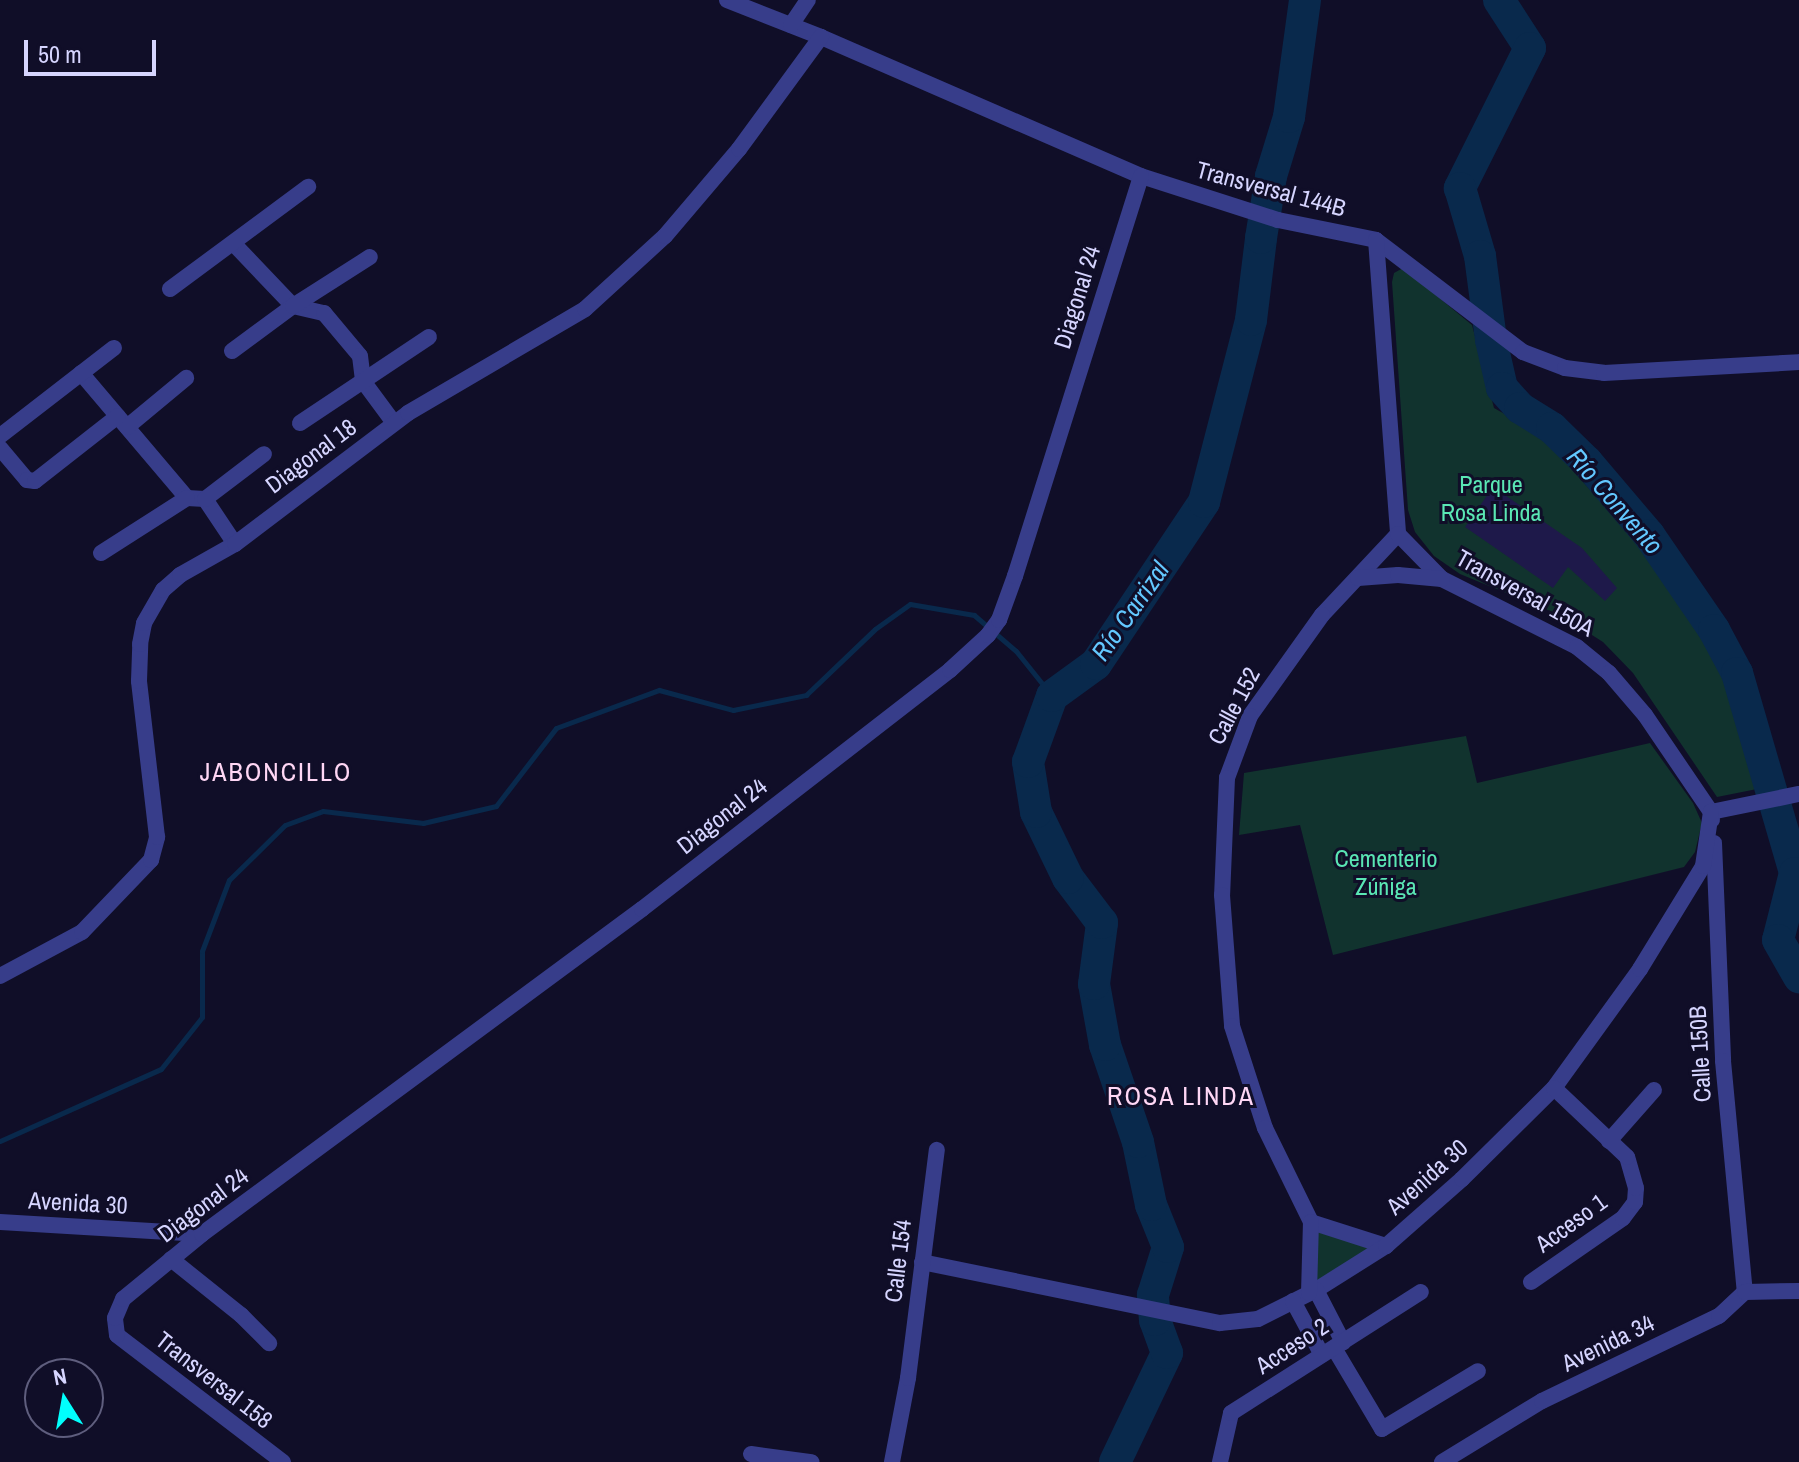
<!DOCTYPE html>
<html>
<head>
<meta charset="utf-8">
<style>
	body { margin:0 }
	#map { position:relative; width:1799px; height:1462px; overflow:hidden; background:#100e28; font-family:"Archivo Narrow",sans-serif }
	div>[style] { position:absolute }
	.green>* { inset:0; background:#11332e }
	.stream>* { height:5px; margin:-2.5px; padding:0 2.5px; transform-origin:2.5px; border-radius:2.5px; background:#09294c }
	.river>* { height:32px; margin:-16px; padding:0 16px; transform-origin:16px; border-radius:16px; background:#09294c }
	.building>* { inset:0; background:#1e194a }
	.minor>* { height:16px; margin:-8px; padding:0 8px; transform-origin:8px; border-radius:8px; background:#373d8a }
	span { translate:-50% -50%; white-space:nowrap; text-align:center; line-height:1.15; -webkit-text-stroke:6px #100e28; paint-order:stroke }
	.street-label { font-size:24px; color:#d6d5ff }
	.park-label { font-size:24px; color:#5ae6b4 }
	.water-label { font-size:26px; color:#63c8ff; font-style:italic }
	.neighbourhood-label { font-size:26px; color:#ffd7f5; letter-spacing:2px }
	.north { position:absolute; left:24px; top:1358px; width:80px; height:80px; box-sizing:border-box; background:#100e28; border:2px solid #5f5e7e; border-radius:50%; rotate:349deg; font-size:22px; font-weight:700; line-height:32px; text-align:center; color:#d6d5ff }
	.north::after { content:''; display:block; margin:auto; width:28px; height:36px; background:#01fffd; clip-path:polygon(50% 0,100% 100%,50% 72%,0 100%) }
	.scale { position:absolute; left:24px; top:40px; width:132px; height:36px; box-sizing:border-box; border:4px solid #d6d5ff; border-top:0; padding-left:10px; font-size:24px; line-height:28px; white-space:nowrap; color:#d6d5ff; -webkit-text-stroke:6px #100e28; paint-order:stroke }
</style>
</head>
<body>
<div id="map">
	<div class="green">
		<i style="clip-path:polygon(1403px 268px,1472px 325px,1494px 408px,1540px 434px,1661px 569px,1710px 644px,1762px 788px,1717px 797px,1633px 673px,1603px 642px,1562px 616px,1460px 574px,1434px 556px,1415px 532px,1408px 510px,1392px 282px,1394px 273px)"></i>
		<i style="clip-path:polygon(1466px 736px,1477px 783px,1650px 743px,1693px 803px,1702px 823px,1695px 852px,1684px 867px,1333px 955px,1300px 825px,1239px 835px,1244px 773px)"></i>
		<i style="clip-path:polygon(1318px 1230px,1371px 1249px,1316px 1282px)"></i>
	</div>
	<div class="stream">
		<i style="left:0;top:1141px;width:176px;rotate:-24.1deg"></i>
		<i style="left:161px;top:1069px;width:66px;rotate:-51.7deg"></i>
		<i style="left:202px;top:1017px;width:66px;rotate:-90deg"></i>
		<i style="left:202px;top:951px;width:76px;rotate:-69.2deg"></i>
		<i style="left:229px;top:880px;width:78px;rotate:-44.5deg"></i>
		<i style="left:285px;top:825px;width:40px;rotate:-20.2deg"></i>
		<i style="left:323px;top:811px;width:101px;rotate:6.8deg"></i>
		<i style="left:423px;top:823px;width:75px;rotate:-13.1deg"></i>
		<i style="left:496px;top:806px;width:98px;rotate:-52.4deg"></i>
		<i style="left:556px;top:728px;width:110px;rotate:-20.3deg"></i>
		<i style="left:659px;top:690px;width:77px;rotate:15.1deg"></i>
		<i style="left:733px;top:710px;width:75px;rotate:-11.6deg"></i>
		<i style="left:806px;top:695px;width:95px;rotate:-43.7deg"></i>
		<i style="left:875px;top:629px;width:43px;rotate:-35.5deg"></i>
		<i style="left:910px;top:604px;width:65px;rotate:9.8deg"></i>
		<i style="left:974px;top:615px;width:55px;rotate:40.6deg"></i>
		<i style="left:1016px;top:651px;width:58px;rotate:51.3deg"></i>
	</div>
	<div class="river">
		<i style="left:1499px;top:0;width:57px;rotate:57.1deg"></i>
		<i style="left:1530px;top:48px;width:157px;rotate:116.6deg"></i>
		<i style="left:1460px;top:188px;width:71px;rotate:73.6deg"></i>
		<i style="left:1480px;top:256px;width:85px;rotate:82.5deg"></i>
		<i style="left:1491px;top:340px;width:49px;rotate:77.1deg"></i>
		<i style="left:1502px;top:388px;width:27px;rotate:48deg"></i>
		<i style="left:1520px;top:408px;width:38px;rotate:32deg"></i>
		<i style="left:1552px;top:428px;width:49px;rotate:44.2deg"></i>
		<i style="left:1587px;top:462px;width:96px;rotate:49.7deg"></i>
		<i style="left:1649px;top:535px;width:115px;rotate:55.6deg"></i>
		<i style="left:1714px;top:630px;width:49px;rotate:61.9deg"></i>
		<i style="left:1737px;top:673px;width:208px;rotate:73.8deg"></i>
		<i style="left:1795px;top:873px;width:69px;rotate:104.2deg"></i>
		<i style="left:1778px;top:940px;width:43px;rotate:60.4deg"></i>
		<i style="left:1115px;top:1462px;width:121px;rotate:-64.5deg"></i>
		<i style="left:1167px;top:1353px;width:35px;rotate:-110deg"></i>
		<i style="left:1155px;top:1320px;width:25px;rotate:-95deg"></i>
		<i style="left:1153px;top:1295px;width:50px;rotate:-72.6deg"></i>
		<i style="left:1168px;top:1247px;width:45px;rotate:-112deg"></i>
		<i style="left:1151px;top:1205px;width:64px;rotate:-101.7deg"></i>
		<i style="left:1138px;top:1142px;width:102px;rotate:-108.8deg"></i>
		<i style="left:1105px;top:1045px;width:62px;rotate:-100.2deg"></i>
		<i style="left:1094px;top:984px;width:62px;rotate:-82.5deg"></i>
		<i style="left:1102px;top:923px;width:56px;rotate:-127.1deg"></i>
		<i style="left:1068px;top:878px;width:73px;rotate:-115.9deg"></i>
		<i style="left:1036px;top:812px;width:51px;rotate:-99.1deg"></i>
		<i style="left:1028px;top:762px;width:70px;rotate:-70deg"></i>
		<i style="left:1052px;top:696px;width:54px;rotate:-36deg"></i>
		<i style="left:1096px;top:664px;width:195px;rotate:-56.3deg"></i>
		<i style="left:1204px;top:502px;width:188px;rotate:-75.5deg"></i>
		<i style="left:1251px;top:320px;width:83px;rotate:-83deg"></i>
		<i style="left:1261px;top:238px;width:63px;rotate:-80.8deg"></i>
		<i style="left:1271px;top:176px;width:62px;rotate:-73deg"></i>
		<i style="left:1289px;top:117px;width:118px;rotate:-82.2deg"></i>
	</div>
	<div class="building">
		<i style="clip-path:polygon(1493px 487px,1582px 548px,1617px 588px,1605px 601px,1568px 567px,1553px 588px,1465px 527px)"></i>
	</div>
	<div class="minor">
		<i style="left:727px;top:0;width:101px;rotate:21.5deg"></i>
		<i style="left:821px;top:37px;width:349px;rotate:23.5deg"></i>
		<i style="left:1141px;top:176px;width:144px;rotate:17.8deg"></i>
		<i style="left:1278px;top:220px;width:100px;rotate:11.5deg"></i>
		<i style="left:1376px;top:240px;width:185px;rotate:37.3deg"></i>
		<i style="left:1523px;top:352px;width:45px;rotate:20.9deg"></i>
		<i style="left:1565px;top:368px;width:39px;rotate:7deg"></i>
		<i style="left:1604px;top:373px;width:195px;rotate:-3.2deg"></i>
		<i style="left:791px;top:25px;width:30px;rotate:-56deg"></i>
		<i style="left:1376px;top:240px;width:295px;rotate:85.7deg"></i>
		<i style="left:1398px;top:534px;width:111px;rotate:133.2deg"></i>
		<i style="left:1322px;top:615px;width:124px;rotate:125.5deg"></i>
		<i style="left:1250px;top:716px;width:66px;rotate:110.4deg"></i>
		<i style="left:1227px;top:778px;width:117px;rotate:92.4deg"></i>
		<i style="left:1222px;top:895px;width:131px;rotate:85.6deg"></i>
		<i style="left:1232px;top:1026px;width:107px;rotate:72.1deg"></i>
		<i style="left:1265px;top:1128px;width:105px;rotate:63.9deg"></i>
		<i style="left:1311px;top:1222px;width:79px;rotate:17.7deg"></i>
		<i style="left:233px;top:243px;width:87px;rotate:46.4deg"></i>
		<i style="left:293px;top:306px;width:32px;rotate:13deg"></i>
		<i style="left:324px;top:313px;width:56px;rotate:50.1deg"></i>
		<i style="left:360px;top:356px;width:25px;rotate:83deg"></i>
		<i style="left:363px;top:381px;width:52px;rotate:53.6deg"></i>
		<i style="left:170px;top:289px;width:172px;rotate:-36.5deg"></i>
		<i style="left:232px;top:351px;width:76px;rotate:-36.4deg"></i>
		<i style="left:293px;top:306px;width:91px;rotate:-32.5deg"></i>
		<i style="left:81px;top:373px;width:164px;rotate:49.7deg"></i>
		<i style="left:187px;top:498px;width:18px;rotate:3deg"></i>
		<i style="left:205px;top:499px;width:54px;rotate:56.3deg"></i>
		<i style="left:300px;top:423px;width:155px;rotate:-33.7deg"></i>
		<i style="left:127px;top:427px;width:77px;rotate:-39.7deg"></i>
		<i style="left:0;top:436px;width:144px;rotate:-37.7deg"></i>
		<i style="left:0;top:448px;width:42px;rotate:49.8deg"></i>
		<i style="left:27px;top:480px;width:8px;rotate:7deg"></i>
		<i style="left:35px;top:481px;width:105px;rotate:-38.1deg"></i>
		<i style="left:205px;top:499px;width:74px;rotate:-37.3deg"></i>
		<i style="left:1398px;top:534px;width:63px;rotate:45.6deg"></i>
		<i style="left:1442px;top:579px;width:151px;rotate:26.7deg"></i>
		<i style="left:1577px;top:647px;width:41px;rotate:39.1deg"></i>
		<i style="left:1609px;top:673px;width:55px;rotate:49.4deg"></i>
		<i style="left:1645px;top:715px;width:117px;rotate:55.8deg"></i>
		<i style="left:1711px;top:812px;width:8px;rotate:83deg"></i>
		<i style="left:101px;top:553px;width:102px;rotate:-32.6deg"></i>
		<i style="left:1358px;top:578px;width:40px;rotate:-4.3deg"></i>
		<i style="left:1398px;top:575px;width:44px;rotate:5.2deg"></i>
		<i style="left:1711px;top:812px;width:90px;rotate:-11.6deg"></i>
		<i style="left:1714px;top:843px;width:218px;rotate:87.6deg"></i>
		<i style="left:1723px;top:1061px;width:232px;rotate:84.6deg"></i>
		<i style="left:0;top:976px;width:93px;rotate:-28.2deg"></i>
		<i style="left:82px;top:932px;width:100px;rotate:-46.2deg"></i>
		<i style="left:151px;top:860px;width:24px;rotate:-75deg"></i>
		<i style="left:157px;top:837px;width:157px;rotate:-96.6deg"></i>
		<i style="left:139px;top:681px;width:37px;rotate:-88deg"></i>
		<i style="left:140px;top:644px;width:21px;rotate:-79deg"></i>
		<i style="left:144px;top:623px;width:38px;rotate:-60deg"></i>
		<i style="left:163px;top:590px;width:23px;rotate:-41deg"></i>
		<i style="left:180px;top:575px;width:63px;rotate:-29.4deg"></i>
		<i style="left:235px;top:544px;width:217px;rotate:-37.1deg"></i>
		<i style="left:408px;top:413px;width:205px;rotate:-30.4deg"></i>
		<i style="left:585px;top:309px;width:108px;rotate:-42.4deg"></i>
		<i style="left:665px;top:236px;width:114px;rotate:-49.6deg"></i>
		<i style="left:739px;top:149px;width:139px;rotate:-53.8deg"></i>
		<i style="left:1609px;top:1141px;width:68px;rotate:-48.6deg"></i>
		<i style="left:0;top:1222px;width:202px;rotate:3.4deg"></i>
		<i style="left:171px;top:1259px;width:90px;rotate:38.7deg"></i>
		<i style="left:241px;top:1315px;width:40px;rotate:45deg"></i>
		<i style="left:922px;top:1262px;width:304px;rotate:11.6deg"></i>
		<i style="left:1220px;top:1323px;width:38px;rotate:-6deg"></i>
		<i style="left:1258px;top:1319px;width:65px;rotate:-26.6deg"></i>
		<i style="left:1316px;top:1290px;width:83px;rotate:-32.2deg"></i>
		<i style="left:1386px;top:1246px;width:101px;rotate:-41.4deg"></i>
		<i style="left:1462px;top:1179px;width:129px;rotate:-44.7deg"></i>
		<i style="left:1554px;top:1088px;width:147px;rotate:-54.1deg"></i>
		<i style="left:1640px;top:969px;width:121px;rotate:-58.5deg"></i>
		<i style="left:1703px;top:866px;width:55px;rotate:-81.6deg"></i>
		<i style="left:1531px;top:1282px;width:112px;rotate:-34.8deg"></i>
		<i style="left:1623px;top:1218px;width:20px;rotate:-53deg"></i>
		<i style="left:1635px;top:1202px;width:14px;rotate:-86deg"></i>
		<i style="left:1636px;top:1188px;width:32px;rotate:-106deg"></i>
		<i style="left:1627px;top:1157px;width:100px;rotate:-136.6deg"></i>
		<i style="left:1316px;top:1290px;width:59px;rotate:62.6deg"></i>
		<i style="left:1309px;top:1293px;width:71px;rotate:-88.4deg"></i>
		<i style="left:1293px;top:1301px;width:61px;rotate:61.8deg"></i>
		<i style="left:1334px;top:1348px;width:94px;rotate:59.3deg"></i>
		<i style="left:1382px;top:1429px;width:112px;rotate:-31.1deg"></i>
		<i style="left:751px;top:1454px;width:61px;rotate:7.6deg"></i>
		<i style="left:283px;top:1462px;width:209px;rotate:-142.6deg"></i>
		<i style="left:117px;top:1335px;width:17px;rotate:-97deg"></i>
		<i style="left:115px;top:1318px;width:21px;rotate:-67deg"></i>
		<i style="left:123px;top:1299px;width:102px;rotate:-39.4deg"></i>
		<i style="left:202px;top:1234px;width:547px;rotate:-36.45deg"></i>
		<i style="left:642px;top:909px;width:390px;rotate:-37.8deg"></i>
		<i style="left:950px;top:670px;width:52px;rotate:-42.6deg"></i>
		<i style="left:988px;top:635px;width:19px;rotate:-54deg"></i>
		<i style="left:999px;top:620px;width:47px;rotate:-70deg"></i>
		<i style="left:1015px;top:576px;width:419px;rotate:-72.5deg"></i>
		<i style="left:892px;top:1462px;width:86px;rotate:-79.2deg"></i>
		<i style="left:908px;top:1378px;width:230px;rotate:-82.8deg"></i>
		<i style="left:1220px;top:1462px;width:50px;rotate:-77.3deg"></i>
		<i style="left:1231px;top:1413px;width:225px;rotate:-32.5deg"></i>
		<i style="left:1442px;top:1462px;width:117px;rotate:-31.4deg"></i>
		<i style="left:1542px;top:1401px;width:196px;rotate:-25.7deg"></i>
		<i style="left:1719px;top:1316px;width:35px;rotate:-43deg"></i>
		<i style="left:1745px;top:1292px;width:54px;rotate:-1.1deg"></i>
	</div>
	<div class="street-label">
		<span style="left:1271px;top:189px;rotate:15deg">Transversal 144B</span>
		<span style="left:1077px;top:297px;rotate:-73deg">Diagonal 24</span>
		<span style="left:311px;top:456px;rotate:-37deg">Diagonal 18</span>
		<span style="left:1525px;top:593px;rotate:29deg">Transversal 150A</span>
		<span style="left:1234px;top:706px;rotate:-62deg">Calle 152</span>
		<span style="left:722px;top:816px;rotate:-38deg">Diagonal 24</span>
		<span style="left:1700px;top:1054px;rotate:-93deg">Calle 150B</span>
		<span style="left:1427px;top:1177px;rotate:-42deg">Avenida 30</span>
		<span style="left:78px;top:1203px;rotate:3deg">Avenida 30</span>
		<span style="left:203px;top:1205px;rotate:-37deg">Diagonal 24</span>
		<span style="left:1571px;top:1223px;rotate:-36deg">Acceso 1</span>
		<span style="left:898px;top:1261px;rotate:-83deg">Calle 154</span>
		<span style="left:1608px;top:1343px;rotate:-26deg">Avenida 34</span>
		<span style="left:1292px;top:1346px;rotate:-33deg">Acceso 2</span>
		<span style="left:214px;top:1380px;rotate:38deg">Transversal 158</span>
	</div>
	<div class="park-label">
		<span style="left:1491px;top:499px">Parque<br>Rosa Linda</span>
		<span style="left:1386px;top:873px">Cementerio<br>Zúñiga</span>
	</div>
	<div class="water-label">
		<span style="left:1615px;top:501px;rotate:49deg">Río Convento</span>
		<span style="left:1130px;top:611px;rotate:-55deg">Río Carrizal</span>
	</div>
	<div class="neighbourhood-label">
		<span style="left:276px;top:772px">JABONCILLO</span>
		<span style="left:1181px;top:1096px">ROSA LINDA</span>
	</div>
	<div class="north">N</div>
	<div class="scale">50 m</div>
</div>
</body>
</html>
